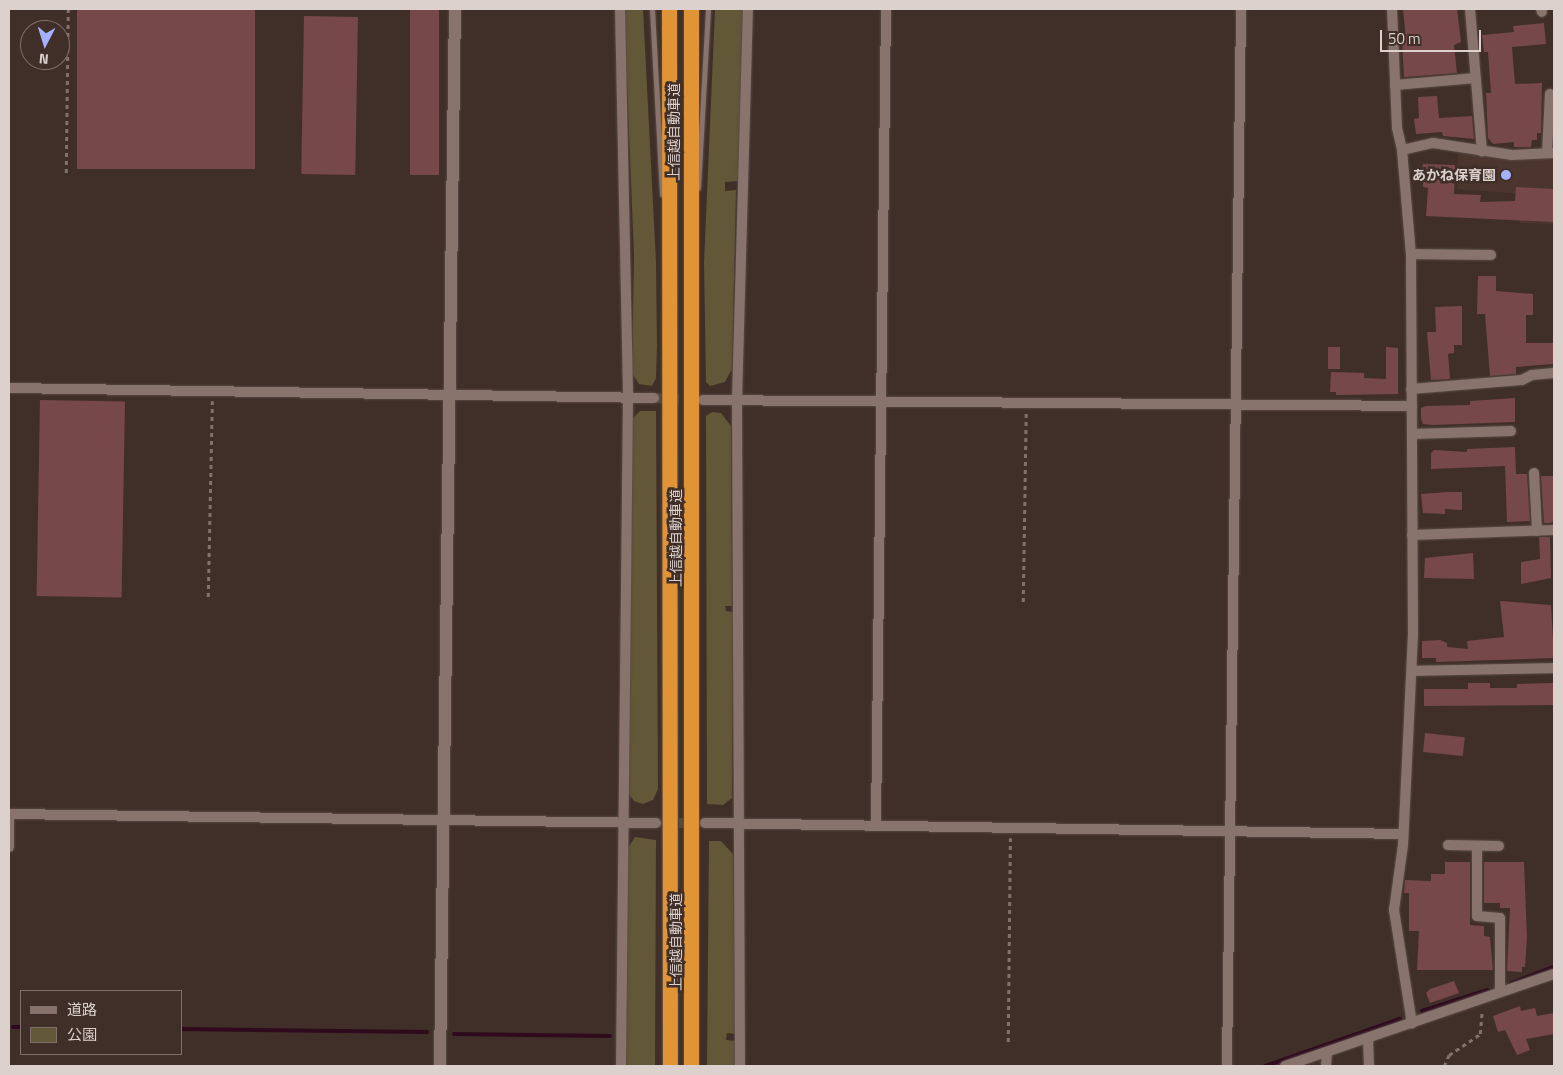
<!DOCTYPE html>
<html>
<head>
<meta charset="utf-8">
<style>
	body { margin:0 }
	#map { position:relative; width:1563px; height:1075px; overflow:hidden; background:#3f2f28; font-family:"Titillium Web","Noto Sans JP",sans-serif }
	div>[style] { position:absolute }
	.built>* { inset:0; background:#4c352c }
	.green>* { inset:0; background:#625736 }
	.stream>* { height:4px; margin:-2px; padding:0 2px; transform-origin:2px; border-radius:2px; background:#2f0a1d }
	.building>* { inset:0; background:#77484a; transform-origin:0 0 }
	.street-tunnel>* { height:10px; margin-top:-5px; transform-origin:0; background:repeating-linear-gradient(90deg,#574741 0 10px,transparent 0 15px) }
	.path>* { height:2.5px; margin-top:-1.25px; transform-origin:0; background:repeating-linear-gradient(90deg,#80726c 0 4px,transparent 0 8px) }
	.roads { filter:drop-shadow(0 0 1px #594b46) drop-shadow(0 0 1px #594b46) }
	.lane>* { height:5px; margin:-2.5px; padding:0 2.5px; transform-origin:2.5px; border-radius:2.5px; background:#88746d }
	.street>* { height:10px; margin:-5px; padding:0 5px; transform-origin:5px; border-radius:5px; background:#88746d }
	.secondary>* { height:12px; margin:-6px; padding:0 6px; transform-origin:6px; border-radius:6px; background:#88746d }
	.highway>* { height:15px; margin:-7.5px; padding:0 7.5px; transform-origin:7.5px; border-radius:7.5px; background:#e19435 }
	.dots>* { width:14px; height:14px; translate:-50% -50%; box-sizing:border-box; border:2px solid #3f2f28; border-radius:50% }
	span { translate:-50% -50%; white-space:nowrap; text-align:center; line-height:1.15; -webkit-text-stroke:5px #3f2f28; paint-order:stroke }
	.street-label { font-size:14px; color:#dcd1cd }
	.poi-label { font-size:14px; color:#dcd1cd; font-weight:700 }
	.right { translate:-100% -50%; text-align:right }
	.frame { position:absolute; inset:0; border:10px solid #dcd1cd; pointer-events:none }
	.legend { position:absolute; left:20px; top:990px; width:162px; height:65px; box-sizing:border-box; background:#3f2f28; border:1px solid #7e706a; margin:0; padding:6px 9px; list-style:none; font-size:15px; color:#dcd1cd }
	.legend li { display:flex; align-items:center; gap:10px; height:25px }
	.legend b { width:25px; border:1px solid #7e706a }
	.north { position:absolute; left:20px; top:20px; width:50px; height:50px; box-sizing:border-box; background:#3f2f28; border:1px solid #7e706a; border-radius:50%; rotate:185deg; font-size:14px; font-weight:700; line-height:20px; text-align:center; color:#dcd1cd }
	.north::after { content:''; display:block; margin:auto; width:18px; height:22px; background:#a5b1fc; clip-path:polygon(50% 0,100% 100%,50% 72%,0 100%) }
	.scale { position:absolute; left:1380px; top:30px; width:101px; height:22px; box-sizing:border-box; border:2px solid #dcd1cd; border-top:0; padding-left:6px; font-size:15px; line-height:18px; white-space:nowrap; color:#dcd1cd; -webkit-text-stroke:4px #3f2f28; paint-order:stroke }
</style>
</head>
<body>
<div id="map">
	<div class="built">
		<i style="clip-path:polygon(1458px 153px,1512px 160px,1554px 158px,1554px 224px,1520px 223px,1521px 194px,1457px 189px)"></i>
	</div>
	<div class="green">
		<i style="clip-path:polygon(624px 9px,643px 9px,656px 262px,657px 346px,656px 378px,652px 386px,639px 384px,632px 373px,634px 256px)"></i>
		<i style="clip-path:polygon(715px 9px,745px 9px,738px 181px,725px 182px,725px 191px,736px 190px,732px 369px,725px 382px,710px 386px,706px 382px,704px 263px)"></i>
		<i style="clip-path:polygon(640px 411px,656px 411px,658px 789px,653px 800px,643px 804px,634px 801px,627px 792px,632px 419px)"></i>
		<i style="clip-path:polygon(712px 412px,721px 413px,731px 426px,732px 606px,725px 606px,726px 611px,733px 612px,732px 798px,723px 805px,707px 804px,706px 416px)"></i>
		<i style="clip-path:polygon(635px 837px,656px 840px,655px 1066px,626px 1066px,628px 848px)"></i>
		<i style="clip-path:polygon(709px 841px,721px 841px,733px 854px,735px 1034px,727px 1033px,726px 1040px,736px 1041px,736px 1066px,707px 1066px)"></i>
	</div>
	<div class="stream">
		<i style="left:1511px;top:983px;width:46px;rotate:-20.4deg"></i>
		<i style="left:1422px;top:1011px;width:69px;rotate:-17.7deg"></i>
		<i style="left:13px;top:1027px;width:8px"></i>
		<i style="left:181px;top:1029px;width:246px;rotate:0.7deg"></i>
		<i style="left:454px;top:1034px;width:156px;rotate:0.7deg"></i>
		<i style="left:1265px;top:1066px;width:143px;rotate:-19.2deg"></i>
	</div>
	<div class="building">
		<i style="left:77px;top:9px;width:178px;height:160px"></i>
		<i style="left:410px;top:9px;width:29px;height:166px"></i>
		<i style="clip-path:polygon(1403px 9px,1457px 9px,1461px 42px,1454px 45px,1457px 73px,1404px 77px,1402px 41px,1406px 40px)"></i>
		<i style="left:304px;top:16px;width:54px;height:158px;rotate:1deg"></i>
		<i style="clip-path:polygon(1544px 23px,1546px 44px,1512px 47px,1515px 84px,1542px 83px,1541px 133px,1537px 133px,1537px 140px,1532px 140px,1531px 147px,1514px 147px,1514px 142px,1493px 144px,1488px 138px,1486px 93px,1491px 93px,1488px 52px,1484px 52px,1482px 35px,1514px 32px,1513px 26px)"></i>
		<i style="clip-path:polygon(1437px 96px,1439px 118px,1472px 116px,1474px 139px,1443px 136px,1442px 132px,1416px 134px,1414px 119px,1419px 118px,1418px 97px)"></i>
		<i style="clip-path:polygon(1423px 164px,1455px 165px,1454px 194px,1481px 195px,1480px 202px,1515px 201px,1516px 187px,1554px 189px,1554px 222px,1426px 216px,1428px 188px,1423px 187px,1423px 180px,1419px 180px)"></i>
		<i style="clip-path:polygon(1478px 276px,1496px 276px,1496px 291px,1533px 294px,1533px 315px,1526px 315px,1526px 343px,1554px 343px,1554px 364px,1516px 367px,1516px 374px,1490px 376px,1485px 314px,1477px 314px)"></i>
		<i style="clip-path:polygon(1462px 306px,1462px 345px,1454px 345px,1454px 353px,1448px 354px,1450px 379px,1431px 380px,1427px 332px,1436px 332px,1435px 307px)"></i>
		<i style="left:1328px;top:347px;width:12px;height:22px"></i>
		<i style="clip-path:polygon(1386px 347px,1398px 348px,1398px 394px,1336px 395px,1336px 392px,1330px 392px,1331px 372px,1364px 373px,1364px 378px,1386px 379px)"></i>
		<i style="clip-path:polygon(1515px 398px,1515px 422px,1433px 425px,1423px 424px,1421px 419px,1421px 408px,1426px 406px,1470px 405px,1470px 401px)"></i>
		<i style="left:40px;top:400px;width:85px;height:196px;rotate:1deg"></i>
		<i style="clip-path:polygon(1515px 447px,1516px 474px,1527px 474px,1530px 521px,1507px 522px,1505px 466px,1431px 469px,1431px 453px,1434px 450px,1467px 452px,1467px 449px)"></i>
		<i style="clip-path:polygon(1541px 476px,1554px 476px,1554px 521px,1550px 523px,1544px 523px)"></i>
		<i style="clip-path:polygon(1448px 492px,1462px 492px,1462px 510px,1445px 509px,1445px 514px,1423px 513px,1421px 494px)"></i>
		<i style="clip-path:polygon(1539px 537px,1550px 537px,1551px 578px,1521px 584px,1521px 562px,1540px 559px)"></i>
		<i style="clip-path:polygon(1473px 553px,1474px 579px,1424px 578px,1425px 558px)"></i>
		<i style="clip-path:polygon(1500px 601px,1551px 605px,1554px 658px,1436px 662px,1436px 658px,1422px 658px,1422px 641px,1440px 640px,1447px 643px,1447px 647px,1468px 649px,1467px 641px,1504px 637px)"></i>
		<i style="clip-path:polygon(1468px 683px,1490px 683px,1490px 688px,1517px 688px,1517px 684px,1554px 683px,1554px 705px,1424px 706px,1424px 689px,1468px 689px)"></i>
		<i style="left:1425px;top:733px;width:40px;height:19px;rotate:6deg"></i>
		<i style="clip-path:polygon(1445px 862px,1470px 862px,1470px 925px,1484px 926px,1484px 936px,1490px 937px,1493px 970px,1417px 970px,1419px 931px,1409px 931px,1409px 893px,1404px 893px,1405px 880px,1431px 881px,1431px 874px,1445px 874px)"></i>
		<i style="clip-path:polygon(1484px 862px,1524px 862px,1527px 937px,1525px 967px,1522px 967px,1522px 972px,1507px 971px,1510px 908px,1500px 908px,1500px 903px,1484px 903px)"></i>
		<i style="clip-path:polygon(1454px 981px,1459px 993px,1430px 1003px,1426px 993px,1430px 989px)"></i>
		<i style="clip-path:polygon(1520px 1006px,1521px 1011px,1535px 1008px,1537px 1016px,1554px 1013px,1554px 1034px,1526px 1039px,1530px 1050px,1517px 1055px,1505px 1030px,1498px 1032px,1493px 1016px)"></i>
	</div>
	<div class="street-tunnel">
		<i style="left:654px;top:398px;width:43px;rotate:2.7deg"></i>
		<i style="left:664px;top:823px;width:33px"></i>
	</div>
	<div class="path">
		<i style="left:66px;top:173px;width:164px;rotate:-89.3deg"></i>
		<i style="left:208px;top:597px;width:196px;rotate:-88.8deg"></i>
		<i style="left:1023px;top:602px;width:189px;rotate:-89.1deg"></i>
		<i style="left:1008px;top:1042px;width:204px;rotate:-89.4deg"></i>
		<i style="left:1444px;top:1066px;width:12px;rotate:-66deg"></i>
		<i style="left:1449px;top:1055px;width:37px;rotate:-34deg"></i>
		<i style="left:1480px;top:1034px;width:24px;rotate:-85deg"></i>
	</div>
	<div class="roads">
		<div class="lane">
			<i style="left:652px;top:9px;width:186px;rotate:86.9deg"></i>
			<i style="left:698px;top:188px;width:179px;rotate:-86.8deg"></i>
		</div>
		<div class="street">
			<i style="left:620px;top:9px;width:388px;rotate:88.8deg"></i>
			<i style="left:628px;top:397px;width:669px;rotate:90.6deg"></i>
			<i style="left:1392px;top:9px;width:119px;rotate:87.6deg"></i>
			<i style="left:1397px;top:128px;width:23px;rotate:77deg"></i>
			<i style="left:1402px;top:150px;width:104px;rotate:85.1deg"></i>
			<i style="left:1411px;top:254px;width:380px;rotate:89.7deg"></i>
			<i style="left:1413px;top:634px;width:211px;rotate:92.7deg"></i>
			<i style="left:1403px;top:845px;width:66px;rotate:97.9deg"></i>
			<i style="left:1394px;top:910px;width:115px;rotate:81deg"></i>
			<i style="left:1470px;top:9px;width:143px;rotate:85.2deg"></i>
			<i style="left:1541px;top:9px;width:3px;rotate:72deg"></i>
			<i style="left:1395px;top:85px;width:81px;rotate:-4.9deg"></i>
			<i style="left:1402px;top:150px;width:32px;rotate:-13deg"></i>
			<i style="left:1433px;top:143px;width:80px;rotate:8.6deg"></i>
			<i style="left:1512px;top:155px;width:42px;rotate:-2.7deg"></i>
			<i style="left:1547px;top:153px;width:59px;rotate:-87.1deg"></i>
			<i style="left:1411px;top:254px;width:80px;rotate:0.7deg"></i>
			<i style="left:9px;top:388px;width:645px;rotate:0.89deg"></i>
			<i style="left:1411px;top:389px;width:111px;rotate:-4.6deg"></i>
			<i style="left:1522px;top:380px;width:11px;rotate:-27deg"></i>
			<i style="left:1532px;top:375px;width:22px;rotate:-5deg"></i>
			<i style="left:703px;top:400px;width:709px;rotate:0.48deg"></i>
			<i style="left:1412px;top:434px;width:99px;rotate:-1.7deg"></i>
			<i style="left:1534px;top:473px;width:58px;rotate:87deg"></i>
			<i style="left:1412px;top:535px;width:142px;rotate:-2deg"></i>
			<i style="left:1412px;top:671px;width:142px;rotate:-1.2deg"></i>
			<i style="left:9px;top:814px;width:647px;rotate:0.8deg"></i>
			<i style="left:705px;top:823px;width:698px;rotate:0.9deg"></i>
			<i style="left:876px;top:825px;width:816px;rotate:-89.3deg"></i>
			<i style="left:1448px;top:845px;width:51px;rotate:1.1deg"></i>
			<i style="left:9px;top:847px;width:33px;rotate:-90deg"></i>
			<i style="left:1477px;top:847px;width:69px;rotate:90deg"></i>
			<i style="left:1477px;top:916px;width:23px;rotate:5deg"></i>
			<i style="left:1500px;top:918px;width:74px;rotate:90deg"></i>
			<i style="left:1368px;top:1038px;width:28px;rotate:88deg"></i>
			<i style="left:740px;top:1066px;width:666px;rotate:-90.26deg"></i>
			<i style="left:737px;top:400px;width:391px;rotate:-88.4deg"></i>
			<i style="left:1227px;top:1066px;width:1057px;rotate:-89.24deg"></i>
			<i style="left:1285px;top:1066px;width:284px;rotate:-18.9deg"></i>
			<i style="left:1326px;top:1066px;width:14px;rotate:-86deg"></i>
		</div>
		<div class="secondary">
			<i style="left:440px;top:1066px;width:1057px;rotate:-89.19deg"></i>
		</div>
		<div class="highway">
			<i style="left:669px;top:9px;width:1057px;rotate:89.95deg"></i>
			<i style="left:691px;top:9px;width:1057px;rotate:90deg"></i>
		</div>
	</div>
	<div class="dots">
		<i style="left:1506px;top:175px;background:#a5b1fc"></i>
	</div>
	<div class="street-label">
		<span style="left:674px;top:132px;rotate:-90deg">上信越自動車道</span>
		<span style="left:676px;top:538px;rotate:-90deg">上信越自動車道</span>
		<span style="left:676px;top:942px;rotate:-90deg">上信越自動車道</span>
	</div>
	<div class="poi-label">
		<span class="right" style="left:1496px;top:175px">あかね保育園</span>
	</div>
	<div class="frame"></div>
	<ul class="legend">
	<li><b style="height:6px;background:#88746d"></b>道路</li>
	<li><b style="height:14px;background:#625736"></b>公園</li>
	</ul>
	<div class="north">N</div>
	<div class="scale">50 m</div>
</div>
</body>
</html>
